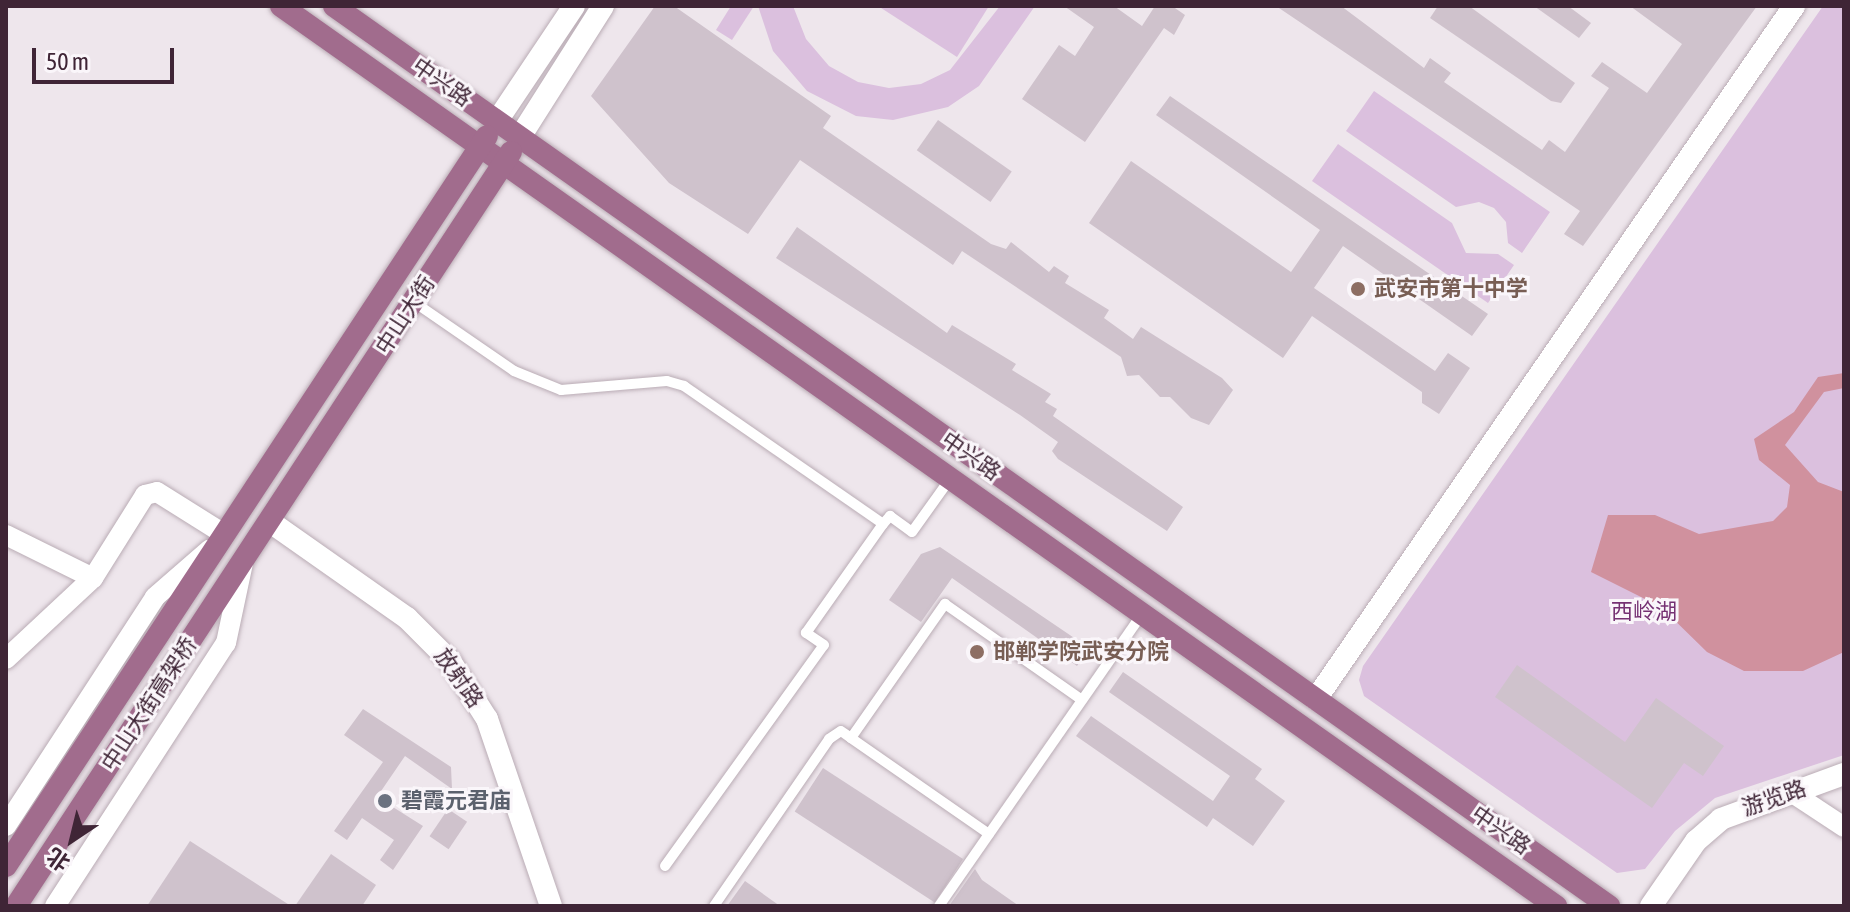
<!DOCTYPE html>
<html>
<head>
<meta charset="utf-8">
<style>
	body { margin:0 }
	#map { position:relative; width:1850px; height:912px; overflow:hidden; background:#eee6ec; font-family:"Asap Condensed","Noto Sans SC",sans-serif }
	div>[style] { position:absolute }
	.green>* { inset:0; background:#dbc0de }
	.water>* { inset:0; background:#d0919e }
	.building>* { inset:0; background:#cfc2cc; transform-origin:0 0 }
	.roads { filter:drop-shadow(0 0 2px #baacb5) drop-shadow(0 0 2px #baacb5) }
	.service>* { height:10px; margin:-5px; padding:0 5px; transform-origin:5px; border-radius:5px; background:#fff }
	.minor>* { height:20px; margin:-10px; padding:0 10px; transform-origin:10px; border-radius:10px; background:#fff }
	.tertiary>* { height:22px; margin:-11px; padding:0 11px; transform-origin:11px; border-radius:11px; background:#fff }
	.secondary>* { height:22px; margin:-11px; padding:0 11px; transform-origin:11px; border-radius:11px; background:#fff }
	.primary>* { height:22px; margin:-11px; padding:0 11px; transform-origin:11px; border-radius:11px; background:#a16c8d }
	.dots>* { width:22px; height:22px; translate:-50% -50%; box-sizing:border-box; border:4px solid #faf6fa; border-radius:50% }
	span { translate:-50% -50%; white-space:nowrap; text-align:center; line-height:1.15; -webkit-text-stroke:6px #faf6fa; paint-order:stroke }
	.street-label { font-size:22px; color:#3f2536 }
	.education-label { font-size:22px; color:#785e54; font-weight:700 }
	.left { translate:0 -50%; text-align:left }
	.park-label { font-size:22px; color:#753173 }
	.worship-label { font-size:22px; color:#5b616d; font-weight:700 }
	.frame { position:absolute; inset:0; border:8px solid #3f2536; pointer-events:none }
	.north { position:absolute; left:32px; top:800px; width:80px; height:80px; -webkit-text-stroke:6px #faf6fa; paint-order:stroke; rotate:215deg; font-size:22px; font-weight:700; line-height:32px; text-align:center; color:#3f2536 }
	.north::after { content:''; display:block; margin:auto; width:28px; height:36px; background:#3f2536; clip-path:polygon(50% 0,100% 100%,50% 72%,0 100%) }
	.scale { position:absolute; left:32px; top:48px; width:142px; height:36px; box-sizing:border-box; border:4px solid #3f2536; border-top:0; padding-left:10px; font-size:24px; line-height:28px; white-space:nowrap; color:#3f2536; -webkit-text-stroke:6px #faf6fa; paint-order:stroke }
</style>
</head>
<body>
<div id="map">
	<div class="green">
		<i style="clip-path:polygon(731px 6px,754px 6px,732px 40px,716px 30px)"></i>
		<i style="clip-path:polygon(758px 6px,793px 6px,806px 39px,829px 66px,858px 82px,889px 88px,921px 84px,950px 70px,1000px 6px,1035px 6px,979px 86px,948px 107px,893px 120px,856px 116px,807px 91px,773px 51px)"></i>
		<i style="clip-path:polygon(878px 6px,989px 6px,957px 57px)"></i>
		<i style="clip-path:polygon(1823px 6px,1844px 6px,1844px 755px,1715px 798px,1675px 831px,1645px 869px,1617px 873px,1364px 696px,1359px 680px,1363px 666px)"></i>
		<i style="clip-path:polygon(1374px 91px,1550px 212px,1522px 253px,1508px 243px,1506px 222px,1494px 208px,1479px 202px,1456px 207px,1346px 131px)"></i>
		<i style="clip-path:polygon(1338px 144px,1452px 223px,1466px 253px,1498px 254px,1514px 265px,1488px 303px,1312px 181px)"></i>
	</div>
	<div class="water">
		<i style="clip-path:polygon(1844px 373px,1844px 388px,1824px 392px,1785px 445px,1818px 482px,1844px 492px,1844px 652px,1803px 671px,1744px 671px,1707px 652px,1661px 607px,1591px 572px,1608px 515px,1655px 515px,1699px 534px,1773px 521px,1787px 507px,1790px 485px,1759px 460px,1754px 439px,1794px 412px,1818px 377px)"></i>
	</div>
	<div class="building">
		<i style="clip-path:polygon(655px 6px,674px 6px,831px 116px,823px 128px,991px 244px,1006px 249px,1011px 242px,1049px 272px,1054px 266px,1069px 276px,1065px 283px,1109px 310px,1104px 318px,1133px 339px,1141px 327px,1222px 378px,1233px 390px,1209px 425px,1191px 418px,1170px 397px,1160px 397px,1139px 375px,1127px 376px,1121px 357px,962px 251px,953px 265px,800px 160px,748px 234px,669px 183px,591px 96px)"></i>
		<i style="clip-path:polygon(1064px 6px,1114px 6px,1142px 26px,1155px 6px,1172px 6px,1185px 15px,1174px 35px,1164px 28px,1085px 142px,1022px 99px,1059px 45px,1075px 56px,1094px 27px)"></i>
		<i style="clip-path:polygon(1276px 6px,1341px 6px,1424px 68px,1430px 58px,1451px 73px,1444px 82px,1542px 150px,1549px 140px,1565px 152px,1609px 88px,1591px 76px,1602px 62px,1647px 93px,1682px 44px,1630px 6px,1757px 6px,1583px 246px,1564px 234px,1580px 211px)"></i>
		<i style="clip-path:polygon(1438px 6px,1469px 6px,1575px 83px,1561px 103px,1551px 101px,1430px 18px)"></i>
		<i style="clip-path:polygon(1534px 6px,1568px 6px,1591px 23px,1579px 38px)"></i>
		<i style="clip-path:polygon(1170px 96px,1488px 314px,1472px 336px,1343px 246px,1314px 288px,1435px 371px,1448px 353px,1470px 368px,1439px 414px,1422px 403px,1422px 392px,1312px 316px,1283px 358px,1089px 223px,1131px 161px,1291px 272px,1320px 230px,1156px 115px)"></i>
		<i style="left:938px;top:120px;width:90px;height:37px;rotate:35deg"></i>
		<i style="clip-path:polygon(797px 227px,947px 333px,952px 325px,1016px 364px,1012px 370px,1051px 394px,1045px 402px,1057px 409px,1053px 416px,1183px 507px,1167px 531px,1058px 459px,1052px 451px,1058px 442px,1020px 415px,776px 258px)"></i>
		<i style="clip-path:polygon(940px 547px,1089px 648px,1077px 666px,952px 578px,921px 622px,889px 600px,921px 554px)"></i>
		<i style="clip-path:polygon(1517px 665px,1625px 742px,1656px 698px,1724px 746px,1703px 776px,1684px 763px,1652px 808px,1495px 697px)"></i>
		<i style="clip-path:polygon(1123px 672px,1262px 769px,1255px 779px,1285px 801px,1253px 846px,1213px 818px,1207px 827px,1076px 736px,1091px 716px,1213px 801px,1230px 776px,1109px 692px)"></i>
		<i style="clip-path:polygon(363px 709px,451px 767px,452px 789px,405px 756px,377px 797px,423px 826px,393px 870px,380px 860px,394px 840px,362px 818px,347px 840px,334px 831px,383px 762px,344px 735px)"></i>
		<i style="left:823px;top:768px;width:167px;height:52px;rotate:33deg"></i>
		<i style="left:448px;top:809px;width:23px;height:33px;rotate:34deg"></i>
		<i style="clip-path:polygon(190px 841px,291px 906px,147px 906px)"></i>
		<i style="clip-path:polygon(331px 854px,376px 885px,362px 906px,295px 906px)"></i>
		<i style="clip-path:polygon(975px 869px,982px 880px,1019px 906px,949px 906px)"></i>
		<i style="clip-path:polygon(745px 881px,780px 906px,727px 906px)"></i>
	</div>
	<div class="roads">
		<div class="service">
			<i style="left:414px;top:302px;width:121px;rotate:34.6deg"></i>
			<i style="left:514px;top:371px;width:51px;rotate:22deg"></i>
			<i style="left:561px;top:390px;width:106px;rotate:-4.9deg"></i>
			<i style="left:667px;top:381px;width:18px;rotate:16deg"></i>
			<i style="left:684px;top:386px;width:242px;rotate:34.7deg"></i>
			<i style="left:989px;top:834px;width:168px;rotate:-145.2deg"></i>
			<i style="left:851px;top:738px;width:164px;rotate:-55deg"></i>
			<i style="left:945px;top:604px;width:167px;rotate:35deg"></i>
			<i style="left:665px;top:866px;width:272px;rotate:-54.3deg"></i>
			<i style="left:824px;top:645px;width:22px;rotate:-146deg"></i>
			<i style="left:806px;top:633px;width:133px;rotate:-54.8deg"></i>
			<i style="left:883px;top:524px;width:11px;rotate:-49deg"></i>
			<i style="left:890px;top:516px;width:27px;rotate:36deg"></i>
			<i style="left:912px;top:532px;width:65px;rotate:-54.4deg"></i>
			<i style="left:714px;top:906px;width:203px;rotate:-55.4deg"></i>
			<i style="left:829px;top:739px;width:14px;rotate:-34deg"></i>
			<i style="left:841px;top:731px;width:12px;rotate:35deg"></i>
			<i style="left:939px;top:906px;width:356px;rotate:-55.2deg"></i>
		</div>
		<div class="minor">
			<i style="left:6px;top:535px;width:97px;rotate:26.3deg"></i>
			<i style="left:6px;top:659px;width:119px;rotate:-43deg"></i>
			<i style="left:93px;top:578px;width:98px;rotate:-57.9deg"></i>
			<i style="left:145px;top:495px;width:12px;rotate:-14deg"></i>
			<i style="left:157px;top:492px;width:79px;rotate:32.1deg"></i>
			<i style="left:1791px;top:792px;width:64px;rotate:33.4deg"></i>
			<i style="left:6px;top:826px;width:273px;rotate:-56.9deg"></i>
			<i style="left:155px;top:597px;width:72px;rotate:-41deg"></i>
			<i style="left:55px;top:906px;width:314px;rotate:-57deg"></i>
			<i style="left:226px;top:643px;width:82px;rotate:-78deg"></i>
		</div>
		<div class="tertiary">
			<i style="left:269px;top:521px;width:169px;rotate:35.1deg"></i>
			<i style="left:407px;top:618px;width:61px;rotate:45deg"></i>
			<i style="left:450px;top:661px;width:69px;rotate:57.5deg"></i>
			<i style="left:487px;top:719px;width:198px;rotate:71.1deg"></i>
			<i style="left:1316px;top:699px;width:842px;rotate:-55.4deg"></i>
			<i style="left:1651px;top:906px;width:79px;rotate:-55.3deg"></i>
			<i style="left:1696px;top:841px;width:33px;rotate:-41deg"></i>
			<i style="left:1721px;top:819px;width:131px;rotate:-20.1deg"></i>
		</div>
		<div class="secondary">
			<i style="left:497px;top:121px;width:138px;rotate:-56.2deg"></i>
			<i style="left:520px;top:137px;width:155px;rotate:-57.6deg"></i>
		</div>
		<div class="primary">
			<i style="left:281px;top:6px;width:1561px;rotate:35.22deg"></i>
			<i style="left:334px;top:6px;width:1561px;rotate:35.22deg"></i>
			<i style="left:6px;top:866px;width:874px;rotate:-56.62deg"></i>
			<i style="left:16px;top:906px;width:902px;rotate:-56.72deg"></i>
		</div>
	</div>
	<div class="dots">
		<i style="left:1358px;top:289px;background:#8d6e63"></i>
		<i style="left:977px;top:652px;background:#8d6e63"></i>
		<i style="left:385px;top:801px;background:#6b7280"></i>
	</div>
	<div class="street-label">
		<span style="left:442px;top:82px;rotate:35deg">中兴路</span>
		<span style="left:405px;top:315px;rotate:-57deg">中山大街</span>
		<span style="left:971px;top:456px;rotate:35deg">中兴路</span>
		<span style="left:459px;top:678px;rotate:55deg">放射路</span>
		<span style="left:149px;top:704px;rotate:-57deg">中山大街高架桥</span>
		<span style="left:1774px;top:798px;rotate:-19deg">游览路</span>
		<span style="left:1501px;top:830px;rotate:35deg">中兴路</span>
	</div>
	<div class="education-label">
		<span class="left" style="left:1374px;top:289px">武安市第十中学</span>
		<span class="left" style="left:993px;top:652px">邯郸学院武安分院</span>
	</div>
	<div class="park-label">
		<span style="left:1644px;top:612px">西岭湖</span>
	</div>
	<div class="worship-label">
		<span class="left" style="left:401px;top:801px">碧霞元君庙</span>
	</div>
	<div class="frame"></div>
	<div class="north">北</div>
	<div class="scale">50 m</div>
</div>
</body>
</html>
